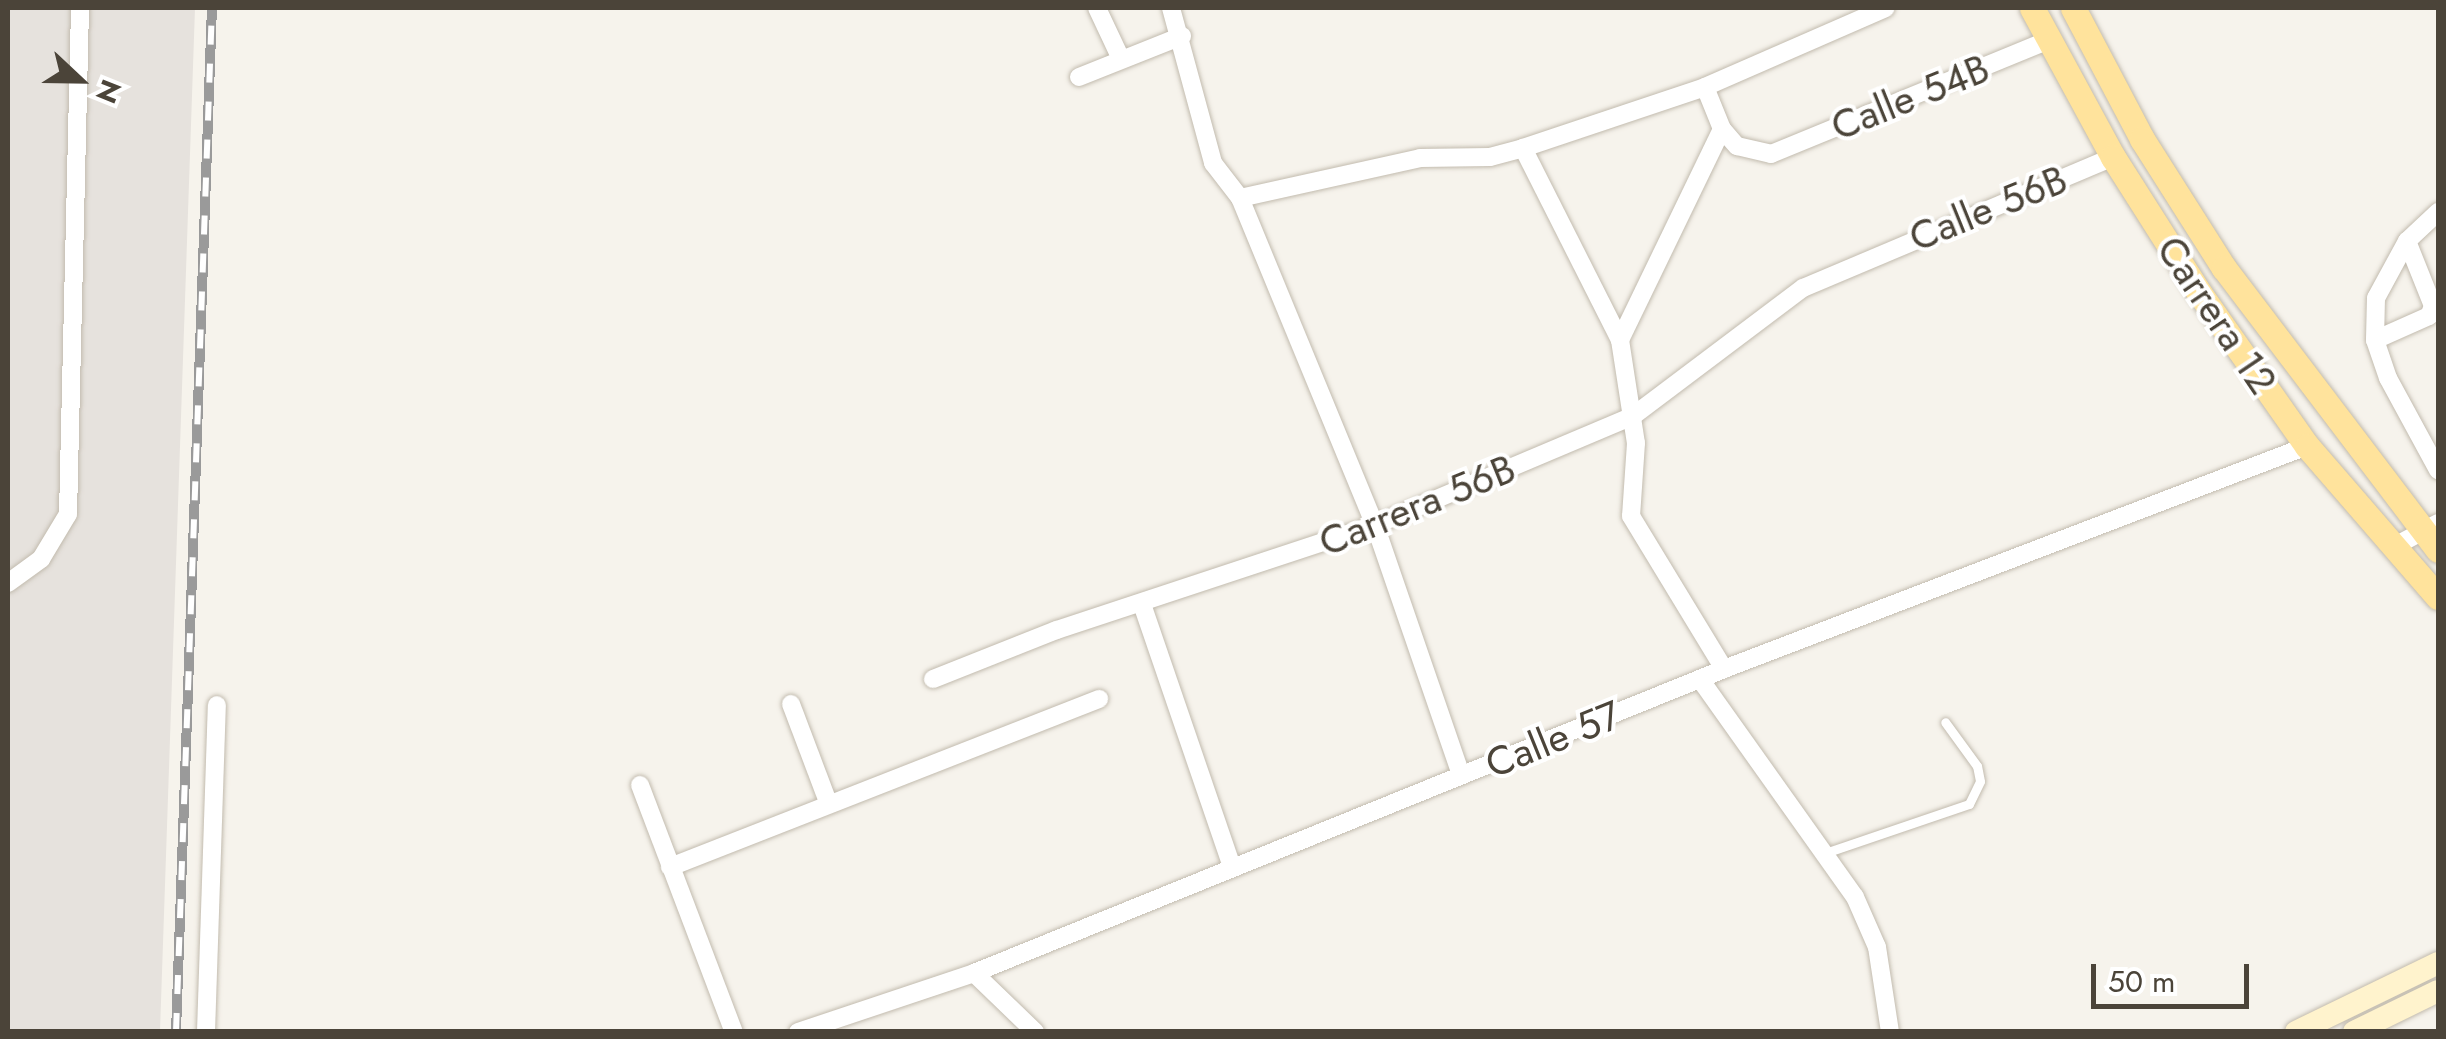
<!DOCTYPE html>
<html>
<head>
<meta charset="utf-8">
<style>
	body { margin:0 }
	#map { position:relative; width:2446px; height:1039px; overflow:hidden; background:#f6f3ec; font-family:Jost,sans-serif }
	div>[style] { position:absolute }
	.industrial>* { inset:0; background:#e6e2dd }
	.roads { filter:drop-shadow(0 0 2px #c2bbae) drop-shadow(0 0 2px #c2bbae) }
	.service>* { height:9px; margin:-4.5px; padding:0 4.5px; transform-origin:4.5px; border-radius:4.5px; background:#fff }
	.minor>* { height:18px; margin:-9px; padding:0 9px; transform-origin:9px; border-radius:9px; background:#fff }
	.secondary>* { height:22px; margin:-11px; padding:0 11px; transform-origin:11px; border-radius:11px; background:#fff3cd }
	.primary>* { height:25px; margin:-12.5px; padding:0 12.5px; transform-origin:12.5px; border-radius:12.5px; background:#ffe39c }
	.rail>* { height:10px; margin-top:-5px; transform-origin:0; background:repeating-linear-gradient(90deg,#fff 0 19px,#9a9a9a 0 38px); box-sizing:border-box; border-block:2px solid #9a9a9a }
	span { translate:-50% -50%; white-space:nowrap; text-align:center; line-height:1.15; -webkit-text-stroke:8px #fff; paint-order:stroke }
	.street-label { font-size:40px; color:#4b4439 }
	.frame { position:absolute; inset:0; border:10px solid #4b4439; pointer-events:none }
	.north { position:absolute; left:30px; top:30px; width:100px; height:100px; -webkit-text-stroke:8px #fff; paint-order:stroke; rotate:112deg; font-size:28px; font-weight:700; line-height:40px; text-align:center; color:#4b4439 }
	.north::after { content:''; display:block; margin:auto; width:35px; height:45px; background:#4b4439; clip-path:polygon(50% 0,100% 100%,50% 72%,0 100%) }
	.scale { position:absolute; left:2091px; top:964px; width:158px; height:45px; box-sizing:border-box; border:5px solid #4b4439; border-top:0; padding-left:12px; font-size:30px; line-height:35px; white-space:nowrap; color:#4b4439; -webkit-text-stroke:8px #fff; paint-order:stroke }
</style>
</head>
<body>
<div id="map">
	<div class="industrial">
		<i style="clip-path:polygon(8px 8px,195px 8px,160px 1031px,8px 1031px)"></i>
	</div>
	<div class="roads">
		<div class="service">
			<i style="left:1825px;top:853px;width:152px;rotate:-18.8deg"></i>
			<i style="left:1969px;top:804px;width:25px;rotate:-64deg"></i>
			<i style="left:1980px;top:781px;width:15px;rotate:-101deg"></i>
			<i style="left:1977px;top:766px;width:54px;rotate:-126deg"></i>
		</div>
		<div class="minor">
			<i style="left:1097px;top:8px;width:56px;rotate:64.8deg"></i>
			<i style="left:1171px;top:8px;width:161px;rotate:74.8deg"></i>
			<i style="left:1213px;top:163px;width:44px;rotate:52.4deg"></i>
			<i style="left:1240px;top:198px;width:354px;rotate:67.6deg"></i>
			<i style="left:1375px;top:525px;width:264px;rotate:71deg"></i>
			<i style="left:1079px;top:77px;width:111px;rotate:-21.7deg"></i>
			<i style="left:1705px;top:87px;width:45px;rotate:68deg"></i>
			<i style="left:1722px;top:129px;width:23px;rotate:49deg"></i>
			<i style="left:1737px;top:146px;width:35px;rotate:13deg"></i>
			<i style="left:1771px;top:154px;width:300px;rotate:-22.3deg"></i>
			<i style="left:1523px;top:148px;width:215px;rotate:63.2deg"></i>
			<i style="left:1620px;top:340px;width:104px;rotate:81.2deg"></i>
			<i style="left:1636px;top:443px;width:73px;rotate:93.9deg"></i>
			<i style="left:1631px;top:516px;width:179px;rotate:58.7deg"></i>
			<i style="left:1240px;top:198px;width:184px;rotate:-12.5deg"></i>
			<i style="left:1420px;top:158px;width:70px;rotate:-0.8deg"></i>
			<i style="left:1490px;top:157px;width:34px;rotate:-15deg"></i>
			<i style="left:1523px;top:148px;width:192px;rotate:-18.5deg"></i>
			<i style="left:1705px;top:87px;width:197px;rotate:-23.6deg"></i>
			<i style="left:2438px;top:212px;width:42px;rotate:136.9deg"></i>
			<i style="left:2407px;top:241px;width:65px;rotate:118.5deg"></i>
			<i style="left:2376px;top:298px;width:42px;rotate:91.4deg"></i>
			<i style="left:2375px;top:340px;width:40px;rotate:71.1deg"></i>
			<i style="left:2388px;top:378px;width:105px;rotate:61.5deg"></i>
			<i style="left:1620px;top:340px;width:234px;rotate:-64.2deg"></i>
			<i style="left:2375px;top:340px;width:59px;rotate:-24deg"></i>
			<i style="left:2429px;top:316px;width:11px;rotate:-68deg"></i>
			<i style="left:2433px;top:306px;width:70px;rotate:-111.8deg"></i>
			<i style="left:2395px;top:546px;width:49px;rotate:-28.1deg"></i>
			<i style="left:8px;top:583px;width:41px;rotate:-36deg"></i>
			<i style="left:41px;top:559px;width:52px;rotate:-59deg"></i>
			<i style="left:68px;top:514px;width:506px;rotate:-88.64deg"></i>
			<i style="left:1143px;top:607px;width:275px;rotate:71.1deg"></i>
			<i style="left:933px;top:679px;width:133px;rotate:-21.6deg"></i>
			<i style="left:1057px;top:630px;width:335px;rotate:-18.3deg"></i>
			<i style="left:1375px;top:525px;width:280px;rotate:-22.9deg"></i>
			<i style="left:1633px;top:416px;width:213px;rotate:-37deg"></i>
			<i style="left:1803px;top:288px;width:337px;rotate:-22.9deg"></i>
			<i style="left:1700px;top:679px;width:267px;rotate:54.6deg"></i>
			<i style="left:1855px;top:897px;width:55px;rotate:66.3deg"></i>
			<i style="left:1877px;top:947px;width:86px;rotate:81.3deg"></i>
			<i style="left:791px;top:704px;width:105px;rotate:69.3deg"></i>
			<i style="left:640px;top:785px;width:264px;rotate:69.2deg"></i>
			<i style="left:670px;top:867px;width:461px;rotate:-21.4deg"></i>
			<i style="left:974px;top:973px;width:85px;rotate:44deg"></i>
			<i style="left:206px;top:1032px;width:327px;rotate:-88.1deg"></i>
			<i style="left:798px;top:1032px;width:186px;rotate:-18.5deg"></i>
			<i style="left:974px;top:973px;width:809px;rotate:-22.06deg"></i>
			<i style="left:1724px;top:669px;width:624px;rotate:-20.93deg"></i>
		</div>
		<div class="secondary">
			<i style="left:2296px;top:1032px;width:158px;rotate:-25.9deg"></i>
			<i style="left:2354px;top:1032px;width:93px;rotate:-26deg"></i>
		</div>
		<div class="primary">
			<i style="left:2032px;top:8px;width:170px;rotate:61.5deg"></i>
			<i style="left:2113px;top:157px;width:159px;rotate:57.6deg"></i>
			<i style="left:2198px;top:291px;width:189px;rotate:54.9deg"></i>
			<i style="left:2307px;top:446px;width:200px;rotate:49.1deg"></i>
			<i style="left:2073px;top:8px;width:148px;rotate:62.2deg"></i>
			<i style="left:2142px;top:139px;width:153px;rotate:57.6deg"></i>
			<i style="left:2224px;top:268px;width:354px;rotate:52.8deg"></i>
		</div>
	</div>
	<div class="rail">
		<i style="left:176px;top:1032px;width:1025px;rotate:-87.99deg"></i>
	</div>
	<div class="street-label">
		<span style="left:1910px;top:97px;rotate:-22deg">Calle 54B</span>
		<span style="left:1988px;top:208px;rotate:-22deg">Calle 56B</span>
		<span style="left:2217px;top:315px;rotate:56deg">Carrera 12</span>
		<span style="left:1417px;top:505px;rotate:-22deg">Carrera 56B</span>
		<span style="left:1553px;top:739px;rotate:-22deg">Calle 57</span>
	</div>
	<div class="frame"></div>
	<div class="north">N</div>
	<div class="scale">50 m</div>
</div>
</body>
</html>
